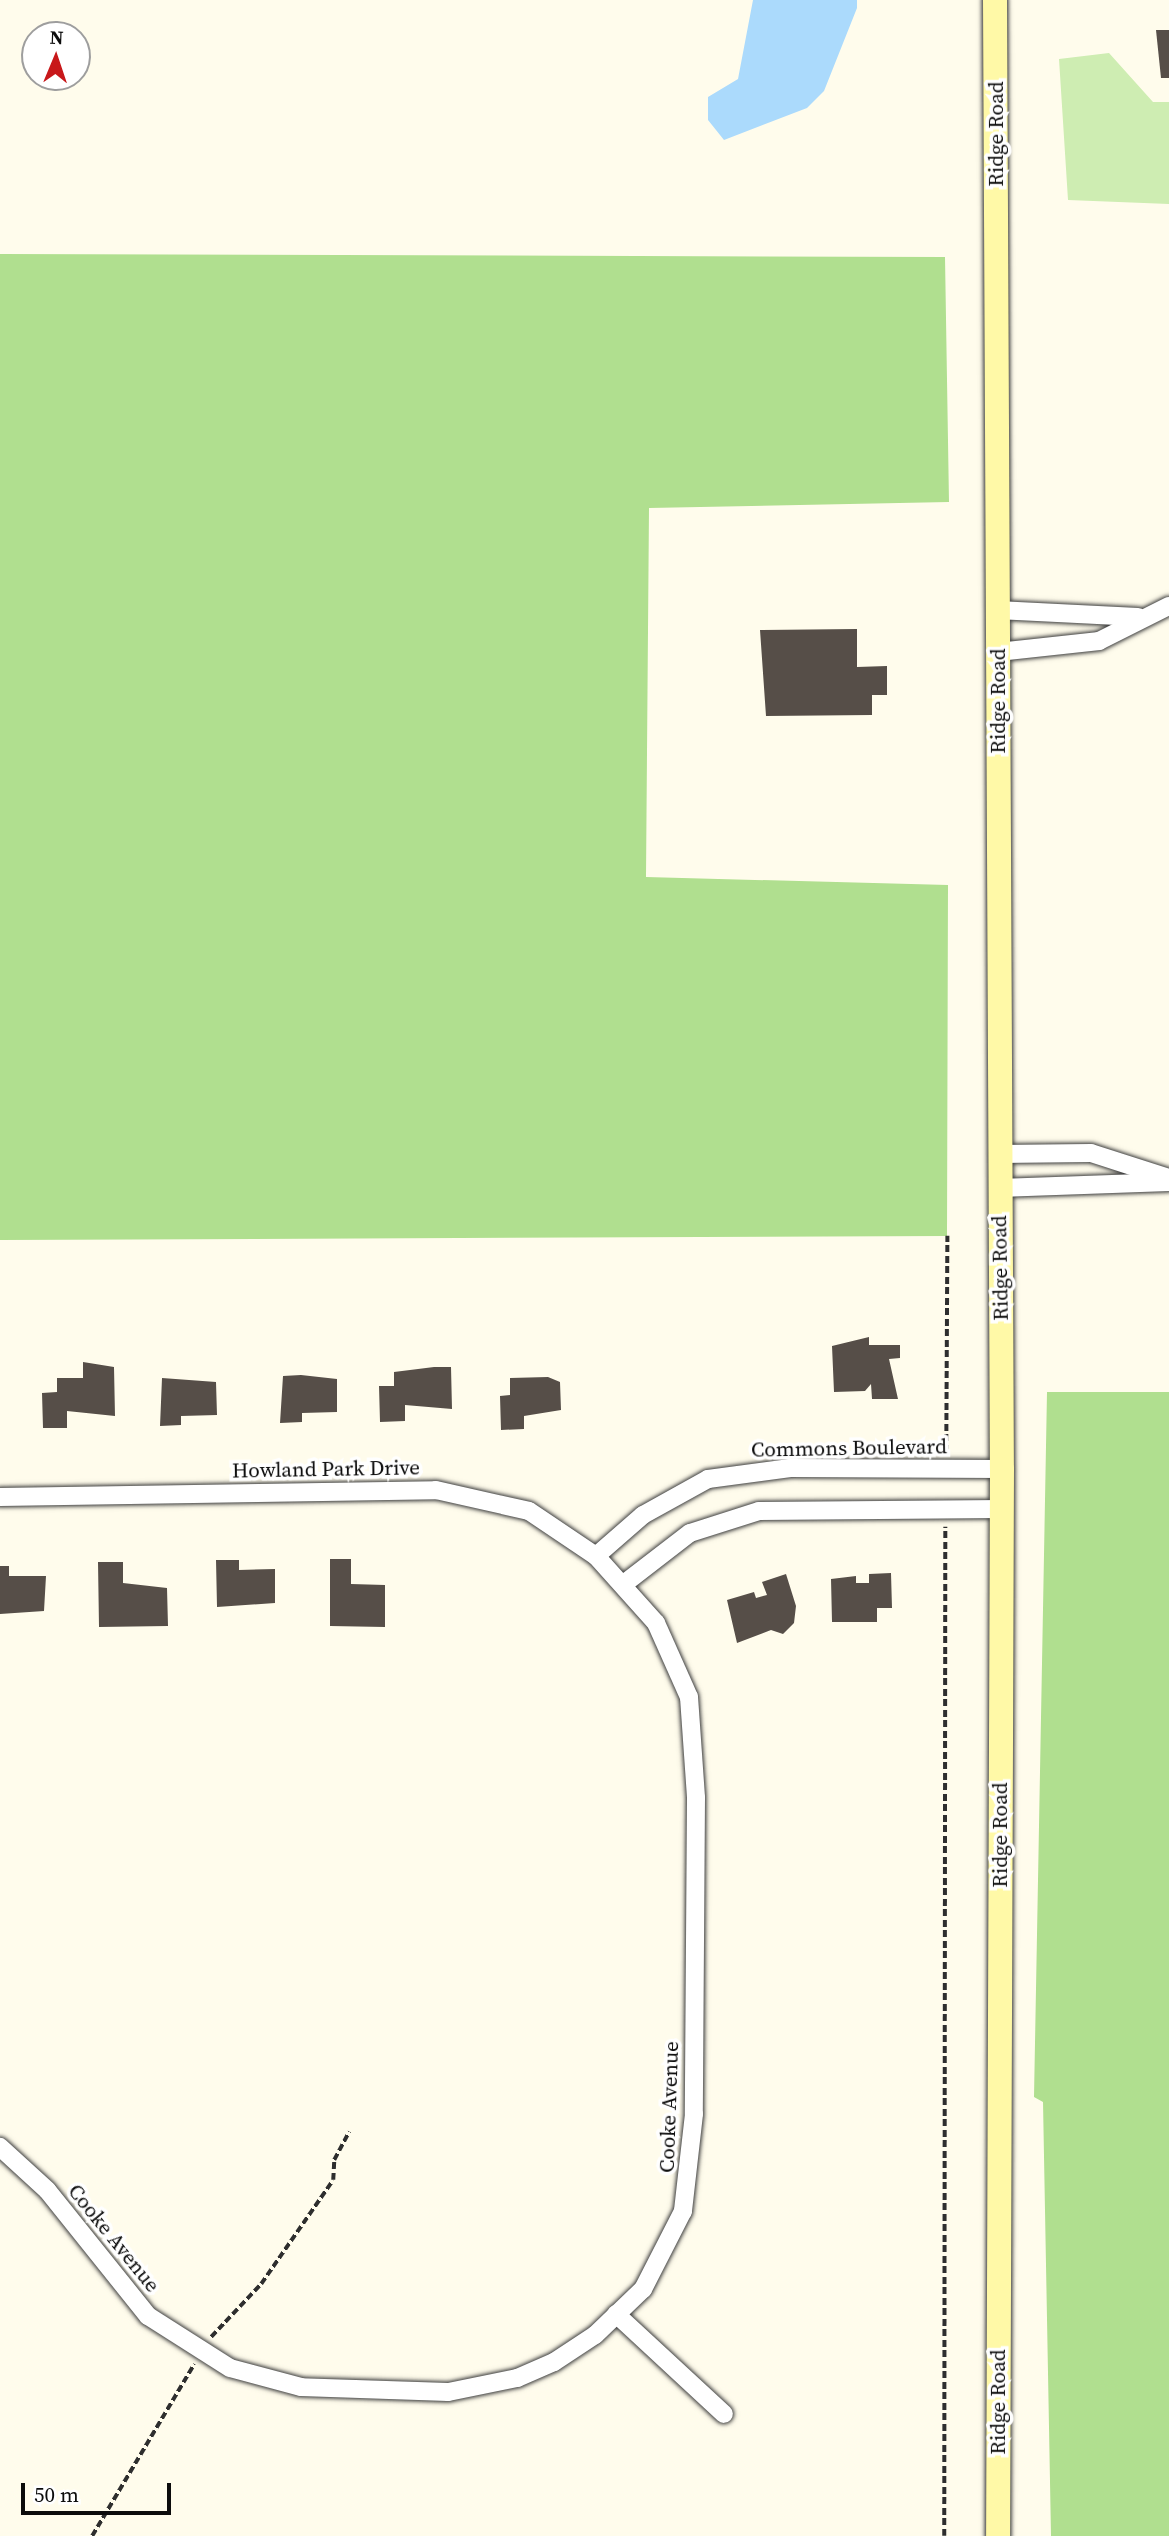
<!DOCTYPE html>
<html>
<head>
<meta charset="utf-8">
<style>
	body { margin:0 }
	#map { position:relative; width:1169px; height:2536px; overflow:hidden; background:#fffcec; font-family:"Source Serif 4",serif }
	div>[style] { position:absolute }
	.green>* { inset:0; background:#ceedb2 }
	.forest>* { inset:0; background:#b0df8f }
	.water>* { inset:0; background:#abdafc }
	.building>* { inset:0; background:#564e48 }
	.path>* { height:3.5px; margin-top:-1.75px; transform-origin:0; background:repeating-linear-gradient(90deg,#2e2e2e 0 7px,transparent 0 10.5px) }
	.roads { filter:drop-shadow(0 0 2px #3f3f3f) drop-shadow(0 0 2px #3f3f3f) }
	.street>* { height:18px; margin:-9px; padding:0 9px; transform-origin:9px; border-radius:9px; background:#fff }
	.secondary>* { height:24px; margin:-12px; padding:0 12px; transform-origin:12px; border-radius:12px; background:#fff9a7 }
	span { translate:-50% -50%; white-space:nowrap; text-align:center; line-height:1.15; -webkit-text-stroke:7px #fff; paint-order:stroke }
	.street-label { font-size:21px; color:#0c0c0c }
	.north { position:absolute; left:21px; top:21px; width:70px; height:70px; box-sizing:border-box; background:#fff; border:2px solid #9e9e9e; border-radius:50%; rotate:2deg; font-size:19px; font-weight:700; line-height:28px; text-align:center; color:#0c0c0c }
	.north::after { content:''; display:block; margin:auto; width:24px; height:32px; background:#c8181a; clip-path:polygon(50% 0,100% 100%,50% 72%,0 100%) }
	.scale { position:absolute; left:21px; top:2483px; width:150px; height:32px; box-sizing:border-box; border:4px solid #0c0c0c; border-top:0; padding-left:9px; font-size:21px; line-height:24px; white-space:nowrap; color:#0c0c0c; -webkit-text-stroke:5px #fff; paint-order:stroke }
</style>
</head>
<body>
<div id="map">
	<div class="green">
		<i style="clip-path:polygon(1109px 53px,1153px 102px,1169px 102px,1169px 204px,1068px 200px,1059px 59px)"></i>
	</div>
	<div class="forest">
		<i style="clip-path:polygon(0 254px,945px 257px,949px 502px,649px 508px,646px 877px,948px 885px,947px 1236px,0 1240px)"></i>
		<i style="clip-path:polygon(1047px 1392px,1169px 1392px,1169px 2536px,1051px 2536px,1043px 2102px,1034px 2097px)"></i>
	</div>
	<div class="water">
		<i style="clip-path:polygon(753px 0,857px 0,857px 8px,824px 91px,807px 108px,724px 140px,708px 120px,708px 97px,738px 79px)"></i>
	</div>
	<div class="building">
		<i style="clip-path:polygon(1156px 30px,1169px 30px,1169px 78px,1161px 78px)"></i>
		<i style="clip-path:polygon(857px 629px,857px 667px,887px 666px,887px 695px,872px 695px,872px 715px,766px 716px,760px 630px)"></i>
		<i style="clip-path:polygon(869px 1337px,869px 1345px,900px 1345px,900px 1358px,889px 1359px,898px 1399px,872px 1399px,871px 1384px,865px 1391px,834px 1392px,832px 1346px)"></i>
		<i style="clip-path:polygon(83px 1362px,114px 1367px,115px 1416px,67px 1411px,67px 1428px,43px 1428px,42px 1393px,57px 1392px,57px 1378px,83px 1378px)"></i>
		<i style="clip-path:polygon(434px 1367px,451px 1367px,452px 1409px,405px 1405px,405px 1421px,380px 1422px,379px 1386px,394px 1386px,394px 1372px)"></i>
		<i style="clip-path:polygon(301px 1375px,337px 1379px,337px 1412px,302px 1413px,302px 1422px,280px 1423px,283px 1376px)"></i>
		<i style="clip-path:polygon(548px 1377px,560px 1382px,561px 1410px,524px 1416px,524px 1429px,501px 1430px,500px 1396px,510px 1395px,510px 1378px)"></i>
		<i style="clip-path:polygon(162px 1378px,216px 1382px,217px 1415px,181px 1416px,181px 1425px,160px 1426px)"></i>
		<i style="clip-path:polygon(330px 1559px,351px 1559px,351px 1584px,385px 1585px,385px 1627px,330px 1626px)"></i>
		<i style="clip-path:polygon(216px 1560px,239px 1560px,239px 1570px,275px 1569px,275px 1603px,217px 1607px)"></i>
		<i style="clip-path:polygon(98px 1562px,123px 1562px,123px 1583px,167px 1588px,168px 1626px,99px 1627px)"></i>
		<i style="clip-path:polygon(0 1566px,9px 1566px,9px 1576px,46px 1576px,44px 1611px,0 1614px)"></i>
		<i style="clip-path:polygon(891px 1573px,892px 1608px,877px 1608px,877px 1622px,832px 1622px,831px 1579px,856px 1576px,856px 1583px,869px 1583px,869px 1574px)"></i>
		<i style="clip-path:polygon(786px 1574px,796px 1606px,794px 1623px,783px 1634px,771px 1630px,737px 1643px,727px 1600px,754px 1592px,756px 1598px,767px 1595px,762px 1582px)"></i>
	</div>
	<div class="path">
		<i style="left:946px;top:1452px;width:216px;rotate:-89.7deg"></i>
		<i style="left:211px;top:2337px;width:73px;rotate:-46.7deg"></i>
		<i style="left:261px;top:2284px;width:126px;rotate:-55.3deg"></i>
		<i style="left:333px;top:2180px;width:20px;rotate:-87deg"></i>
		<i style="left:334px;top:2160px;width:32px;rotate:-62deg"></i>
		<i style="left:92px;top:2536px;width:200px;rotate:-59.3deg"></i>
		<i style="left:944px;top:2536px;width:1009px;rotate:-89.94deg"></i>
	</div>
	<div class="roads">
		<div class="street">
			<i style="left:997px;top:610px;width:141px;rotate:2.8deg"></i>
			<i style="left:998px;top:652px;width:102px;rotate:-6.2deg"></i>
			<i style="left:1099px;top:641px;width:78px;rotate:-26.6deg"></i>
			<i style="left:998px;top:1154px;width:93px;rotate:-0.6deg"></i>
			<i style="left:1091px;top:1153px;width:82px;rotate:17.8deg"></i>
			<i style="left:999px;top:1188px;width:170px;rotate:-2deg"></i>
			<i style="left:0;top:1497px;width:436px;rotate:-0.9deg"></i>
			<i style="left:436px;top:1490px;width:95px;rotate:12.7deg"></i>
			<i style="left:529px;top:1511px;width:81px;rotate:33.9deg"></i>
			<i style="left:596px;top:1556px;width:90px;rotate:48.2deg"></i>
			<i style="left:656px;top:1623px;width:81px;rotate:66deg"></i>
			<i style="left:689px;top:1697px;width:101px;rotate:86deg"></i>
			<i style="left:696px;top:1798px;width:316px;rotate:90.4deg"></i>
			<i style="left:694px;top:2114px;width:98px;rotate:96.5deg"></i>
			<i style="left:683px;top:2211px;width:88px;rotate:117.1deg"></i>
			<i style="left:643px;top:2289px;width:66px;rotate:136.2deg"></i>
			<i style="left:595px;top:2335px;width:49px;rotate:146.6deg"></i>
			<i style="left:554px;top:2362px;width:40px;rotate:156.6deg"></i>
			<i style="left:517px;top:2378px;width:70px;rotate:168.5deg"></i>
			<i style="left:448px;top:2392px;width:147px;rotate:-178.1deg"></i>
			<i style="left:301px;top:2387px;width:73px;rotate:-165deg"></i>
			<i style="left:230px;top:2368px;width:97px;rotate:-147.6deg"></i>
			<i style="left:148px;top:2316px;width:161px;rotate:-128.7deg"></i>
			<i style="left:47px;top:2190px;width:64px;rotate:-137.5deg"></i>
			<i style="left:596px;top:1556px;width:62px;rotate:-41.1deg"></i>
			<i style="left:643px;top:1515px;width:74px;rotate:-29deg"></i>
			<i style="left:708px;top:1479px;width:83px;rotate:-7.6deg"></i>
			<i style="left:790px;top:1468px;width:212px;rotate:0.3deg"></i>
			<i style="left:625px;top:1583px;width:82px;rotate:-37.6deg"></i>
			<i style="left:690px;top:1533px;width:72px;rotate:-17.7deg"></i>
			<i style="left:759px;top:1511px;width:243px;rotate:-0.5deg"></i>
			<i style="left:616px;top:2314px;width:147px;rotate:42.8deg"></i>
		</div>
		<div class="secondary">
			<i style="left:995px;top:0;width:1469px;rotate:89.73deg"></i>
			<i style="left:1002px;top:1469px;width:1067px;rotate:90.21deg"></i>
		</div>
	</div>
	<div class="street-label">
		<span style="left:996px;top:134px;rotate:-90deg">Ridge Road</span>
		<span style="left:998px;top:701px;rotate:-90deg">Ridge Road</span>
		<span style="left:1000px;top:1268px;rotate:-91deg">Ridge Road</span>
		<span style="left:849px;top:1448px;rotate:-1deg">Commons Boulevard</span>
		<span style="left:326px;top:1469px;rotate:-1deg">Howland Park Drive</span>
		<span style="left:1000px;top:1835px;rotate:-90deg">Ridge Road</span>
		<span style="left:669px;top:2107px;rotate:-88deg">Cooke Avenue</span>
		<span style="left:114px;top:2238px;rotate:51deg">Cooke Avenue</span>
		<span style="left:998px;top:2402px;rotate:-90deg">Ridge Road</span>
	</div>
	<div class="north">N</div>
	<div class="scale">50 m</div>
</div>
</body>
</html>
